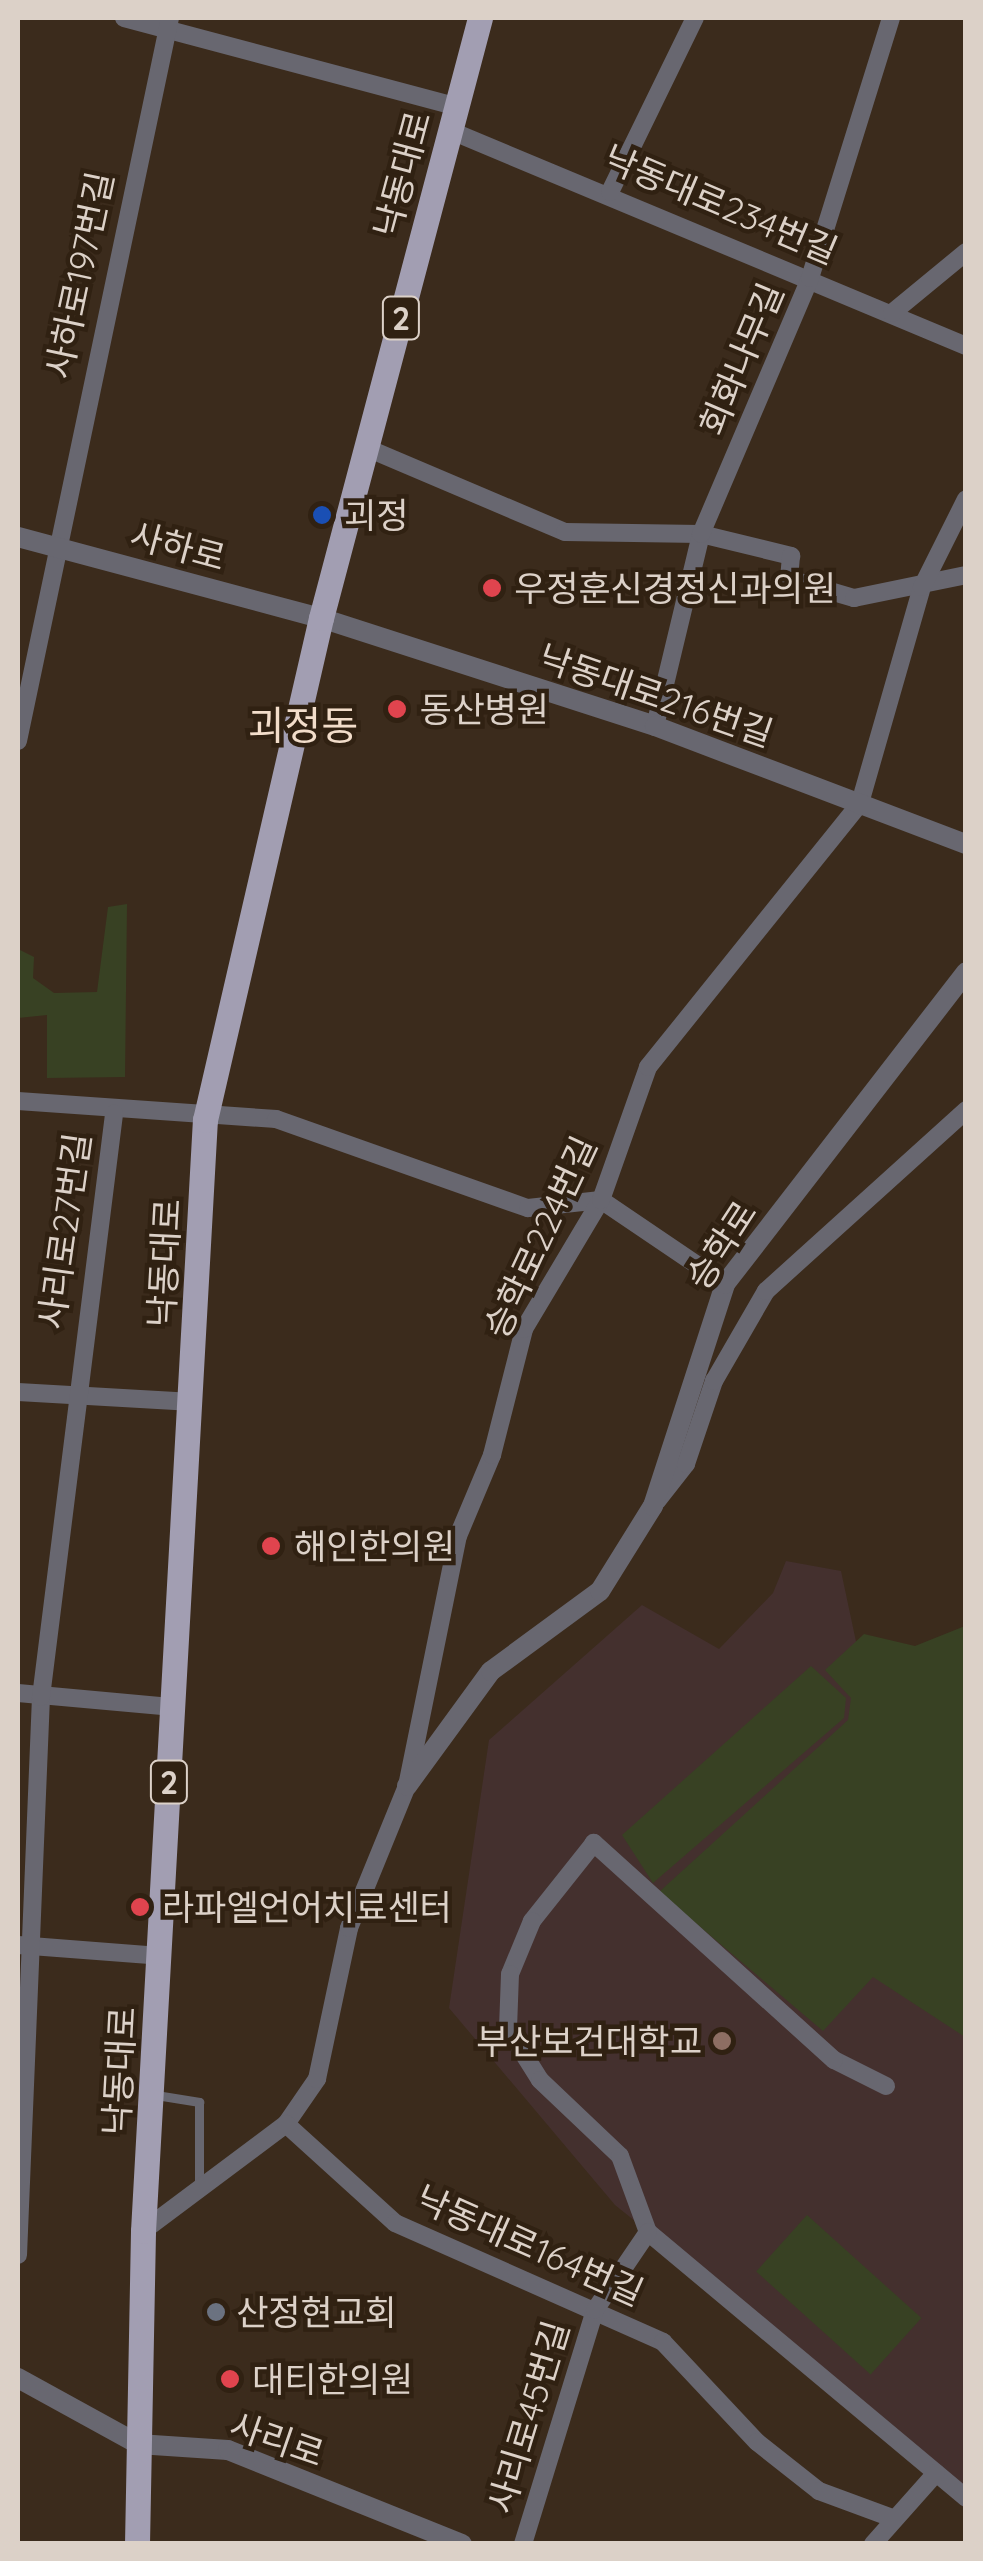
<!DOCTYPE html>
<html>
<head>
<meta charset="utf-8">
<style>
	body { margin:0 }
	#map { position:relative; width:983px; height:2561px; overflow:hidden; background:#3b2b1c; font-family:Quicksand,"Noto Sans KR",sans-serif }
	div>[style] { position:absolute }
	.education>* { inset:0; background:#44302e }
	.green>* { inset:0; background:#384123; transform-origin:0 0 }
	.service>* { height:9px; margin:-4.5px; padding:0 4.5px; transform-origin:4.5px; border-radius:4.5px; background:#686770 }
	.minor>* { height:18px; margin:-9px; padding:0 9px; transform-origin:9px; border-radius:9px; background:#686770 }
	.tertiary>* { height:20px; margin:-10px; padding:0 10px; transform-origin:10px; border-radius:10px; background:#686770 }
	.primary>* { height:25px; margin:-12.5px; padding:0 12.5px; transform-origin:12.5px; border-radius:12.5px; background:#a29eb2 }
	.dots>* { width:28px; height:28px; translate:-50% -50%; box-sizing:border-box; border:5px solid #302112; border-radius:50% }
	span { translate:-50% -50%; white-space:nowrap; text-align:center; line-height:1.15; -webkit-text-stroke:9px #302112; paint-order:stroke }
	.shield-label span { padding:2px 8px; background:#302112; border:2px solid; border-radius:8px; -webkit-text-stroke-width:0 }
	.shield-label { font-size:32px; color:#dcd1c8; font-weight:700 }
	.street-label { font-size:35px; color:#dcd1c8 }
	.poi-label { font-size:35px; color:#dcd1c8 }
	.left { translate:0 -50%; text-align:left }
	.right { translate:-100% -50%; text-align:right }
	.quarter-label { font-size:40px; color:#f2ddca }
	.frame { position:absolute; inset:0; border:20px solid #dcd1c8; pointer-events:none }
</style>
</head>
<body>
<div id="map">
	<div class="education">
		<i style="clip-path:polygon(786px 1561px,841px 1571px,878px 1745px,965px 1993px,965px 2486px,615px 2205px,449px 2008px,489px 1740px,642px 1605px,719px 1649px,773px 1593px)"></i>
	</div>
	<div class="green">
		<i style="clip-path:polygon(127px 904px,125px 1077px,47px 1078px,47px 1015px,18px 1018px,18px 949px,34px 957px,33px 978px,54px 993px,97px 992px,108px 907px)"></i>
		<i style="clip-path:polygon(965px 1626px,965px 2037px,873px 1977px,823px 2031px,659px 1892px,848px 1720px,851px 1698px,825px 1670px,864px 1634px,915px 1646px)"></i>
		<i style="clip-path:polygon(811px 1666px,846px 1698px,844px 1718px,653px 1883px,622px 1835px)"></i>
		<i style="left:807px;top:2215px;width:154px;height:76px;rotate:42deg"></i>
	</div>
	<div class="service">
		<i style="left:156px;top:2095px;width:44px;rotate:9.2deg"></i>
		<i style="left:199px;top:2102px;width:86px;rotate:90deg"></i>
	</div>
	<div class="minor">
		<i style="left:124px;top:18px;width:342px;rotate:14.9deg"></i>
		<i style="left:449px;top:130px;width:560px;rotate:22.67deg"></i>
		<i style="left:610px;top:192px;width:194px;rotate:-64deg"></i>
		<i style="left:892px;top:313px;width:96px;rotate:-39.5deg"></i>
		<i style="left:367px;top:448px;width:215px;rotate:23deg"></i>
		<i style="left:565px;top:532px;width:136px;rotate:0.8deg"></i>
		<i style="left:701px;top:534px;width:93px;rotate:13.7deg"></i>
		<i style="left:791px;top:556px;width:23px;rotate:95deg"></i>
		<i style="left:789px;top:579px;width:68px;rotate:16.3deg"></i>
		<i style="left:854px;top:598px;width:114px;rotate:-11.6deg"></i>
		<i style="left:655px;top:726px;width:197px;rotate:-76.5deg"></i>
		<i style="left:701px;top:534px;width:278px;rotate:-66.9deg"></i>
		<i style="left:810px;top:278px;width:272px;rotate:-72.7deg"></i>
		<i style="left:18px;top:741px;width:739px;rotate:-78.13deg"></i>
		<i style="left:18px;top:1101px;width:259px;rotate:4deg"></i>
		<i style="left:276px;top:1119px;width:267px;rotate:19.5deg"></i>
		<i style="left:528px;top:1208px;width:73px;rotate:-6.3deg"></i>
		<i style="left:601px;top:1200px;width:150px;rotate:34.1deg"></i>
		<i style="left:18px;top:1392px;width:175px;rotate:3.3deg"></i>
		<i style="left:657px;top:1501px;width:47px;rotate:-51.9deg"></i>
		<i style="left:686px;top:1464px;width:88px;rotate:-71.4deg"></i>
		<i style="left:714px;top:1381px;width:104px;rotate:-60deg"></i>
		<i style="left:766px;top:1291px;width:270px;rotate:-42.1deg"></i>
		<i style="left:18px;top:1693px;width:156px;rotate:5.2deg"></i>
		<i style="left:18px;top:1945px;width:142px;rotate:4.4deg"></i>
		<i style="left:886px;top:2086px;width:58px;rotate:-153.4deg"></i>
		<i style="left:834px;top:2060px;width:324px;rotate:-137.9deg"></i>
		<i style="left:594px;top:1843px;width:100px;rotate:128.5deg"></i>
		<i style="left:532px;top:1921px;width:57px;rotate:112.5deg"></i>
		<i style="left:510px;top:1974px;width:55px;rotate:92.1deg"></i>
		<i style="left:508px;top:2029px;width:60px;rotate:57.9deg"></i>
		<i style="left:540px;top:2080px;width:110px;rotate:43.5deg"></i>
		<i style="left:620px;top:2156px;width:81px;rotate:69.8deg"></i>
		<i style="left:648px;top:2232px;width:415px;rotate:39.9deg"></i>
		<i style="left:286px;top:2124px;width:55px;rotate:-55.4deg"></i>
		<i style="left:317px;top:2079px;width:154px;rotate:-78deg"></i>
		<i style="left:349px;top:1928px;width:153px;rotate:-67.8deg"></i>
		<i style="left:407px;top:1786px;width:255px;rotate:-78.5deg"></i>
		<i style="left:458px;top:1536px;width:88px;rotate:-67.2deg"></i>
		<i style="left:492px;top:1455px;width:130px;rotate:-75.7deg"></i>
		<i style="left:524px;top:1329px;width:150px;rotate:-59.2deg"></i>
		<i style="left:601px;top:1200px;width:141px;rotate:-70.5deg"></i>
		<i style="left:648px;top:1067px;width:339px;rotate:-51.2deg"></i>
		<i style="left:860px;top:803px;width:225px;rotate:-74deg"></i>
		<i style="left:922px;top:587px;width:98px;rotate:-63.4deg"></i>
		<i style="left:143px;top:2231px;width:179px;rotate:-36.8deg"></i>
		<i style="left:286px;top:2124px;width:147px;rotate:42.2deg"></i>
		<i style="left:395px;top:2223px;width:293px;rotate:23.9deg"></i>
		<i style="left:663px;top:2342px;width:137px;rotate:46.8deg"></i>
		<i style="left:757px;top:2442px;width:79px;rotate:38.3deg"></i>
		<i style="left:819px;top:2491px;width:78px;rotate:20.3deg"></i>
		<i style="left:18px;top:2255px;width:558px;rotate:-87.64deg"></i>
		<i style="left:41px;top:1697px;width:588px;rotate:-82.86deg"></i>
		<i style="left:523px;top:2544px;width:245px;rotate:-72.9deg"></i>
		<i style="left:595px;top:2310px;width:94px;rotate:-55.8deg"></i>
		<i style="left:873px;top:2544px;width:95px;rotate:-48.4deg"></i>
	</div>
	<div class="tertiary">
		<i style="left:18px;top:537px;width:314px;rotate:15deg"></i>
		<i style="left:321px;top:618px;width:351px;rotate:17.9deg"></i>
		<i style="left:655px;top:726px;width:333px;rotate:20.8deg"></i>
		<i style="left:407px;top:1786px;width:142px;rotate:-53.9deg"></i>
		<i style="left:491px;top:1671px;width:135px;rotate:-36.3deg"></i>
		<i style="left:600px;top:1591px;width:100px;rotate:-58.1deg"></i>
		<i style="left:653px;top:1506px;width:233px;rotate:-72deg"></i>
		<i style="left:725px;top:1284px;width:394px;rotate:-52.3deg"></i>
		<i style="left:18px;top:2378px;width:137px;rotate:28.8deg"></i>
		<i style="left:138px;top:2444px;width:90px;rotate:3.8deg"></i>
		<i style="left:228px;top:2450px;width:252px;rotate:21.9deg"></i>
	</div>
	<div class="primary">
		<i style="left:137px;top:2544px;width:313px;rotate:-88.9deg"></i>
		<i style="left:143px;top:2231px;width:1113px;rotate:-86.81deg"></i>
		<i style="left:205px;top:1120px;width:515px;rotate:-76.99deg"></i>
		<i style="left:321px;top:618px;width:621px;rotate:-75.16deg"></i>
	</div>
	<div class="dots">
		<i style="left:322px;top:515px;background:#1a4fb4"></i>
		<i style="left:492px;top:588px;background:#e0444e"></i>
		<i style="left:397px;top:709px;background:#e0444e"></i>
		<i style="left:271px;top:1546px;background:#e0444e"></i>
		<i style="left:140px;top:1907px;background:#e0444e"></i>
		<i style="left:722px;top:2041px;background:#8d6e63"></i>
		<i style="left:216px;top:2312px;background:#6b7280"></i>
		<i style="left:230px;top:2379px;background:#e0444e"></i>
	</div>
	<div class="shield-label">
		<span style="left:401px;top:318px">2</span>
		<span style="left:169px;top:1782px">2</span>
	</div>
	<div class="street-label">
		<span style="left:402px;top:174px;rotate:-75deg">낙동대로</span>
		<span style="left:721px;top:204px;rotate:23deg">낙동대로234번길</span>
		<span style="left:79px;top:275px;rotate:-78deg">사하로197번길</span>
		<span style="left:741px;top:359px;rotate:-67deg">회화나무길</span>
		<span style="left:178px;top:546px;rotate:15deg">사하로</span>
		<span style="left:656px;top:695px;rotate:19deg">낙동대로216번길</span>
		<span style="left:64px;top:1231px;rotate:-82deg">사리로27번길</span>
		<span style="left:540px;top:1237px;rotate:-65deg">승학로224번길</span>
		<span style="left:721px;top:1245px;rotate:-57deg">승학로</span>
		<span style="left:164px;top:1263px;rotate:-87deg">낙동대로</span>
		<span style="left:119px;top:2071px;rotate:-87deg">낙동대로</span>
		<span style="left:530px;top:2245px;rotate:24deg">낙동대로164번길</span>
		<span style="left:528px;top:2417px;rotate:-73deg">사리로45번길</span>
		<span style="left:277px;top:2439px;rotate:19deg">사리로</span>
	</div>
	<div class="poi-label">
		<span class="left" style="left:344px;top:515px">괴정</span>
		<span class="left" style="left:514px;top:588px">우정훈신경정신과의원</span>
		<span class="left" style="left:420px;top:709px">동산병원</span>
		<span class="left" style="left:294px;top:1546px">해인한의원</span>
		<span class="left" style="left:162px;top:1907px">라파엘언어치료센터</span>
		<span class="right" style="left:702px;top:2041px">부산보건대학교</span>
		<span class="left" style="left:236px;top:2312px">산정현교회</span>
		<span class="left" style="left:252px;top:2379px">대티한의원</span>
	</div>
	<div class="quarter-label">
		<span style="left:303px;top:725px">괴정동</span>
	</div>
	<div class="frame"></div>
</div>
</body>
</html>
